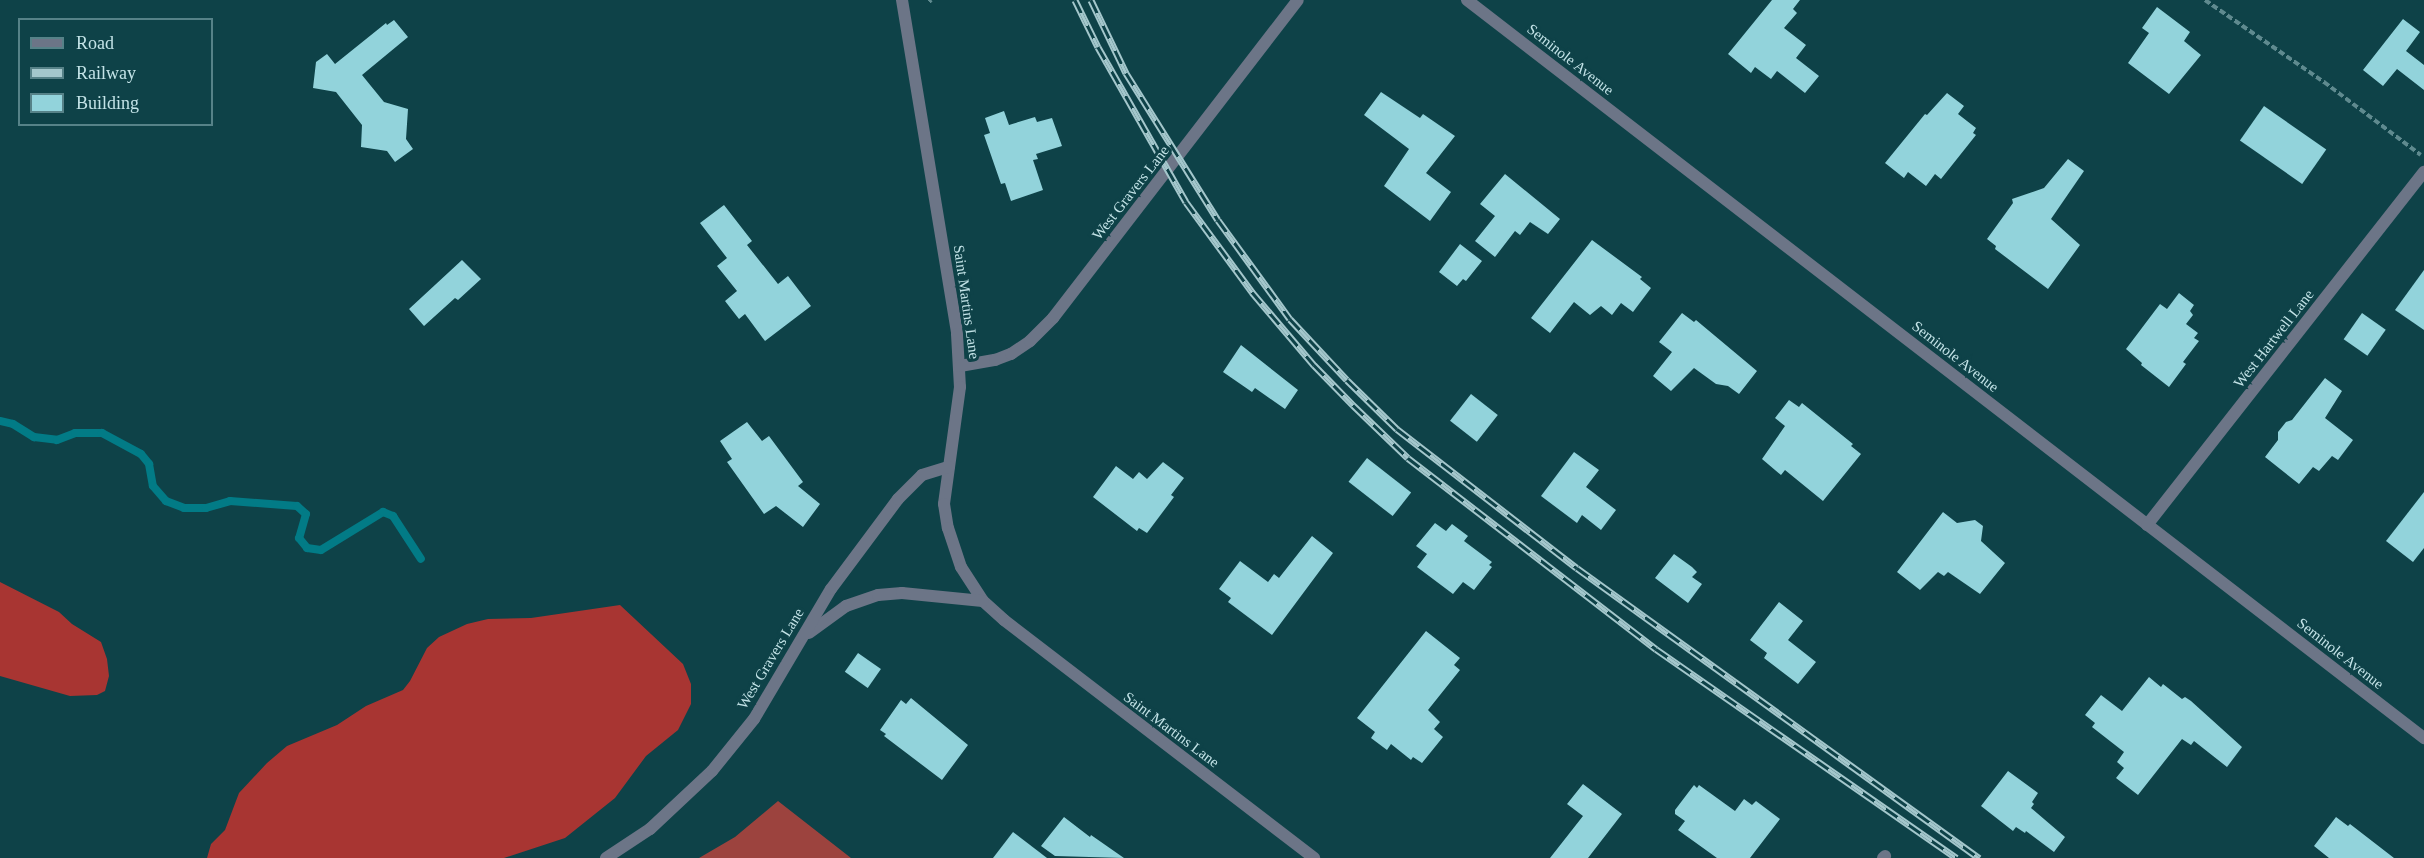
<!DOCTYPE html>
<html>
<head>
<meta charset="utf-8">
<style>
	body { margin:0 }
	#map { position:relative; width:2424px; height:858px; overflow:hidden; background:#0e4248; font-family:Georgia,serif }
	div>[style] { position:absolute }
	.green>* { inset:0; background:#9c433e }
	.forest>* { inset:0; background:#a83532 }
	.stream>* { height:8px; margin:-4px; padding:0 4px; transform-origin:4px; border-radius:4px; background:#027b86 }
	.building>* { inset:0; background:#92d3db; transform-origin:0 0 }
	.path>* { height:4px; margin-top:-2px; transform-origin:0; background:repeating-linear-gradient(90deg,#5f8a8f 0 6px,transparent 0 9px) }
	.minor>* { height:12px; margin:-6px; padding:0 6px; transform-origin:6px; border-radius:6px; background:#6c7587 }
	.rail>* { height:7px; margin-top:-3.5px; transform-origin:0; background:repeating-linear-gradient(90deg,#0e4248 0 14px,#a4c7cc 0 28px); box-sizing:border-box; border-block:2px solid #a4c7cc }
	span { translate:-50% -50%; white-space:nowrap; text-align:center; line-height:1.15; -webkit-text-stroke:6px #0e4248; paint-order:stroke }
	.street-label { font-size:15px; color:#c3e3e7 }
	.legend { position:absolute; left:18px; top:18px; width:195px; height:108px; box-sizing:border-box; background:#0e4248; border:2px solid #568288; margin:0; padding:8px 10px; list-style:none; font-size:18px; color:#c3e3e7 }
	.legend li { display:flex; align-items:center; gap:12px; height:30px }
	.legend b { width:30px; border:2px solid #568288 }
</style>
</head>
<body>
<div id="map">
	<div class="green">
		<i style="clip-path:polygon(778px 801px,851px 858px,699px 858px,735px 837px)"></i>
	</div>
	<div class="forest">
		<i style="clip-path:polygon(0 582px,59px 612px,72px 624px,101px 642px,107px 659px,109px 676px,105px 691px,97px 695px,70px 696px,0 676px)"></i>
		<i style="clip-path:polygon(620px 605px,683px 664px,691px 684px,691px 704px,678px 730px,646px 756px,615px 798px,565px 838px,504px 858px,207px 858px,211px 844px,225px 830px,239px 793px,267px 763px,287px 746px,337px 725px,366px 706px,403px 690px,410px 681px,427px 648px,439px 637px,467px 624px,488px 619px,531px 618px)"></i>
	</div>
	<div class="stream">
		<i style="left:0;top:421px;width:13px;rotate:13deg"></i>
		<i style="left:13px;top:424px;width:25px;rotate:32deg"></i>
		<i style="left:34px;top:437px;width:23px;rotate:7deg"></i>
		<i style="left:57px;top:440px;width:19px;rotate:-21deg"></i>
		<i style="left:75px;top:433px;width:27px"></i>
		<i style="left:102px;top:433px;width:44px;rotate:28.3deg"></i>
		<i style="left:141px;top:454px;width:13px;rotate:51deg"></i>
		<i style="left:149px;top:464px;width:22px;rotate:80deg"></i>
		<i style="left:153px;top:486px;width:20px;rotate:49deg"></i>
		<i style="left:166px;top:501px;width:19px;rotate:21deg"></i>
		<i style="left:184px;top:508px;width:22px"></i>
		<i style="left:206px;top:508px;width:25px;rotate:-16deg"></i>
		<i style="left:230px;top:501px;width:67px;rotate:4.3deg"></i>
		<i style="left:297px;top:506px;width:12px;rotate:42deg"></i>
		<i style="left:306px;top:514px;width:25px;rotate:106deg"></i>
		<i style="left:299px;top:538px;width:13px;rotate:51deg"></i>
		<i style="left:307px;top:548px;width:14px;rotate:8deg"></i>
		<i style="left:321px;top:550px;width:73px;rotate:-31.5deg"></i>
		<i style="left:383px;top:512px;width:11px;rotate:22deg"></i>
		<i style="left:393px;top:516px;width:51px;rotate:56.9deg"></i>
	</div>
	<div class="building">
		<i style="clip-path:polygon(1772px 0,1800px 0,1793px 9px,1797px 13px,1784px 28px,1806px 45px,1796px 58px,1819px 76px,1805px 93px,1777px 71px,1771px 79px,1755px 67px,1751px 73px,1728px 54px)"></i>
		<i style="clip-path:polygon(2157px 7px,2190px 32px,2184px 41px,2201px 55px,2169px 94px,2128px 63px,2149px 33px,2142px 28px)"></i>
		<i style="clip-path:polygon(2403px 19px,2420px 32px,2406px 51px,2424px 65px,2424px 90px,2397px 69px,2383px 86px,2363px 70px)"></i>
		<i style="clip-path:polygon(394px 20px,408px 37px,362px 75px,384px 102px,408px 109px,406px 139px,413px 149px,395px 162px,387px 151px,361px 147px,362px 125px,336px 92px,313px 88px,316px 62px,327px 54px,335px 64px,386px 23px,387px 25px)"></i>
		<i style="clip-path:polygon(1381px 92px,1420px 118px,1423px 114px,1455px 136px,1426px 173px,1451px 192px,1430px 221px,1384px 186px,1409px 149px,1364px 115px)"></i>
		<i style="clip-path:polygon(1947px 93px,1964px 106px,1958px 114px,1976px 128px,1973px 133px,1976px 135px,1941px 179px,1935px 174px,1926px 186px,1908px 172px,1904px 178px,1885px 163px,1925px 114px,1927px 115px)"></i>
		<i style="left:2264px;top:106px;width:76px;height:42px;rotate:35deg"></i>
		<i style="clip-path:polygon(1004px 111px,1009px 125px,1035px 117px,1037px 122px,1052px 118px,1062px 146px,1036px 154px,1038px 159px,1033px 160px,1043px 190px,1011px 201px,1005px 183px,1001px 184px,984px 135px,990px 133px,985px 118px)"></i>
		<i style="clip-path:polygon(2068px 159px,2084px 171px,2051px 219px,2080px 245px,2048px 289px,1995px 249px,1996px 246px,1987px 239px,2013px 203px,2012px 199px,2044px 188px)"></i>
		<i style="clip-path:polygon(1505px 174px,1560px 219px,1548px 234px,1530px 222px,1520px 235px,1515px 231px,1495px 257px,1475px 241px,1495px 216px,1480px 204px)"></i>
		<i style="clip-path:polygon(724px 205px,752px 241px,747px 245px,778px 284px,788px 276px,811px 306px,765px 341px,745px 314px,739px 319px,725px 301px,737px 291px,717px 266px,727px 258px,700px 223px)"></i>
		<i style="clip-path:polygon(1592px 240px,1642px 277px,1640px 279px,1651px 288px,1633px 312px,1621px 303px,1612px 315px,1601px 306px,1590px 315px,1574px 302px,1550px 333px,1531px 318px)"></i>
		<i style="clip-path:polygon(1460px 244px,1482px 261px,1466px 281px,1463px 279px,1457px 286px,1439px 272px)"></i>
		<i style="clip-path:polygon(462px 260px,481px 279px,458px 300px,455px 298px,424px 326px,409px 309px)"></i>
		<i style="clip-path:polygon(2424px 270px,2424px 330px,2395px 310px)"></i>
		<i style="clip-path:polygon(2179px 293px,2194px 305px,2190px 311px,2193px 315px,2186px 324px,2198px 333px,2194px 338px,2199px 341px,2183px 362px,2186px 364px,2169px 387px,2141px 365px,2142px 363px,2126px 349px,2160px 304px,2167px 309px)"></i>
		<i style="clip-path:polygon(1682px 313px,1694px 322px,1696px 320px,1757px 371px,1739px 394px,1728px 386px,1716px 384px,1694px 368px,1671px 391px,1653px 376px,1672px 352px,1659px 342px)"></i>
		<i style="left:2362px;top:313px;width:29px;height:32px;rotate:35deg"></i>
		<i style="clip-path:polygon(1241px 345px,1298px 390px,1285px 409px,1255px 388px,1252px 392px,1223px 372px)"></i>
		<i style="clip-path:polygon(2325px 378px,2342px 391px,2325px 418px,2353px 440px,2338px 460px,2332px 456px,2319px 471px,2313px 467px,2299px 484px,2265px 457px,2278px 440px,2278px 432px,2286px 422px,2292px 420px)"></i>
		<i style="left:1471px;top:394px;width:34px;height:34px;rotate:38deg"></i>
		<i style="clip-path:polygon(1789px 400px,1799px 407px,1802px 403px,1853px 444px,1851px 446px,1861px 454px,1823px 501px,1785px 470px,1781px 475px,1762px 459px,1785px 426px,1775px 418px)"></i>
		<i style="clip-path:polygon(747px 422px,762px 441px,769px 436px,803px 482px,798px 486px,820px 504px,803px 527px,776px 506px,764px 514px,727px 462px,732px 459px,720px 441px)"></i>
		<i style="clip-path:polygon(1574px 452px,1599px 470px,1586px 487px,1616px 510px,1601px 530px,1582px 515px,1577px 523px,1541px 496px)"></i>
		<i style="left:1367px;top:458px;width:56px;height:30px;rotate:38deg"></i>
		<i style="clip-path:polygon(1163px 462px,1184px 478px,1171px 495px,1174px 497px,1147px 533px,1139px 528px,1137px 531px,1093px 497px,1116px 466px,1133px 479px,1139px 472px,1147px 479px)"></i>
		<i style="clip-path:polygon(2424px 492px,2424px 548px,2413px 562px,2386px 541px)"></i>
		<i style="clip-path:polygon(1943px 512px,1957px 523px,1975px 520px,1983px 526px,1981px 541px,2005px 563px,1980px 594px,1948px 572px,1944px 576px,1938px 572px,1920px 590px,1897px 572px)"></i>
		<i style="clip-path:polygon(1435px 523px,1446px 531px,1452px 524px,1468px 536px,1464px 541px,1492px 562px,1489px 565px,1492px 567px,1474px 590px,1463px 582px,1453px 594px,1417px 567px,1427px 554px,1416px 546px)"></i>
		<i style="clip-path:polygon(1312px 536px,1333px 553px,1272px 635px,1228px 602px,1231px 598px,1219px 589px,1240px 561px,1268px 582px,1274px 574px,1279px 578px)"></i>
		<i style="clip-path:polygon(1674px 554px,1692px 567px,1697px 572px,1692px 577px,1702px 584px,1688px 603px,1655px 578px)"></i>
		<i style="clip-path:polygon(1779px 602px,1803px 621px,1788px 640px,1816px 662px,1798px 684px,1764px 658px,1767px 653px,1750px 640px)"></i>
		<i style="clip-path:polygon(1426px 631px,1460px 658px,1454px 665px,1460px 670px,1428px 710px,1440px 722px,1434px 729px,1443px 737px,1422px 763px,1413px 757px,1411px 760px,1391px 744px,1387px 750px,1371px 738px,1375px 732px,1357px 718px)"></i>
		<i style="left:858px;top:653px;width:28px;height:23px;rotate:35deg"></i>
		<i style="clip-path:polygon(2149px 677px,2161px 687px,2163px 684px,2182px 699px,2185px 697px,2191px 701px,2242px 747px,2227px 767px,2194px 741px,2191px 745px,2182px 739px,2138px 795px,2116px 778px,2124px 768px,2117px 762px,2124px 752px,2092px 727px,2095px 723px,2085px 715px,2101px 695px,2122px 711px)"></i>
		<i style="clip-path:polygon(911px 698px,968px 745px,942px 780px,884px 736px,886px 734px,880px 730px,901px 700px,906px 704px)"></i>
		<i style="clip-path:polygon(2008px 771px,2038px 793px,2032px 802px,2034px 804px,2031px 808px,2065px 837px,2054px 852px,2026px 831px,2025px 833px,2016px 827px,2013px 831px,1981px 806px)"></i>
		<i style="clip-path:polygon(1583px 784px,1622px 814px,1588px 858px,1550px 858px,1583px 816px,1567px 804px)"></i>
		<i style="clip-path:polygon(1694px 785px,1697px 788px,1699px 785px,1735px 811px,1744px 799px,1752px 805px,1756px 801px,1780px 819px,1750px 858px,1717px 858px,1678px 830px,1685px 821px,1675px 814px,1675px 810px)"></i>
		<i style="clip-path:polygon(1064px 817px,1090px 837px,1091px 835px,1124px 858px,1055px 856px,1041px 846px)"></i>
		<i style="clip-path:polygon(2336px 817px,2348px 826px,2350px 824px,2394px 858px,2329px 858px,2314px 846px)"></i>
		<i style="clip-path:polygon(1013px 832px,1047px 858px,993px 858px)"></i>
	</div>
	<div class="path">
		<i style="left:2205px;top:0;width:145px;rotate:34.6deg"></i>
		<i style="left:2324px;top:82px;width:121px;rotate:37deg"></i>
		<i style="left:929px;top:2px;width:3px;rotate:-45deg"></i>
	</div>
	<div class="minor">
		<i style="left:902px;top:0;width:338px;rotate:80.6deg"></i>
		<i style="left:957px;top:334px;width:53px;rotate:86.8deg"></i>
		<i style="left:960px;top:387px;width:118px;rotate:97.8deg"></i>
		<i style="left:944px;top:504px;width:24px;rotate:81deg"></i>
		<i style="left:948px;top:528px;width:41px;rotate:71.6deg"></i>
		<i style="left:961px;top:567px;width:40px;rotate:57.1deg"></i>
		<i style="left:983px;top:601px;width:28px;rotate:42deg"></i>
		<i style="left:1004px;top:620px;width:391px;rotate:37.5deg"></i>
		<i style="left:1467px;top:0;width:1209px;rotate:37.64deg"></i>
		<i style="left:960px;top:366px;width:36px;rotate:-10deg"></i>
		<i style="left:995px;top:360px;width:17px;rotate:-21deg"></i>
		<i style="left:1011px;top:354px;width:23px;rotate:-34deg"></i>
		<i style="left:1030px;top:341px;width:33px;rotate:-45deg"></i>
		<i style="left:1053px;top:318px;width:401px;rotate:-52.4deg"></i>
		<i style="left:2147px;top:525px;width:449px;rotate:-51.9deg"></i>
		<i style="left:809px;top:633px;width:46px;rotate:-36.1deg"></i>
		<i style="left:846px;top:606px;width:34px;rotate:-19deg"></i>
		<i style="left:878px;top:595px;width:24px;rotate:-5deg"></i>
		<i style="left:902px;top:593px;width:81px;rotate:5.6deg"></i>
		<i style="left:606px;top:858px;width:53px;rotate:-33.4deg"></i>
		<i style="left:650px;top:829px;width:85px;rotate:-43.1deg"></i>
		<i style="left:712px;top:771px;width:67px;rotate:-51.1deg"></i>
		<i style="left:754px;top:719px;width:151px;rotate:-59.4deg"></i>
		<i style="left:831px;top:589px;width:112px;rotate:-53.3deg"></i>
		<i style="left:898px;top:499px;width:34px;rotate:-45deg"></i>
		<i style="left:922px;top:475px;width:28px;rotate:-17deg"></i>
		<i style="left:1883px;top:858px;width:3px;rotate:-45deg"></i>
	</div>
	<div class="rail">
		<i style="left:1075px;top:0;width:52px;rotate:63.9deg"></i>
		<i style="left:1098px;top:47px;width:178px;rotate:60.4deg"></i>
		<i style="left:1186px;top:202px;width:112px;rotate:53.7deg"></i>
		<i style="left:1252px;top:292px;width:96px;rotate:49.7deg"></i>
		<i style="left:1314px;top:365px;width:56px;rotate:45.7deg"></i>
		<i style="left:1353px;top:405px;width:76px;rotate:43.9deg"></i>
		<i style="left:1408px;top:458px;width:313px;rotate:37.6deg"></i>
		<i style="left:1656px;top:649px;width:366px;rotate:34.8deg"></i>
		<i style="left:1091px;top:0;width:81px;rotate:64.4deg"></i>
		<i style="left:1126px;top:73px;width:173px;rotate:58deg"></i>
		<i style="left:1218px;top:220px;width:122px;rotate:54deg"></i>
		<i style="left:1290px;top:319px;width:83px;rotate:46.9deg"></i>
		<i style="left:1347px;top:380px;width:70px;rotate:44.4deg"></i>
		<i style="left:1397px;top:429px;width:227px;rotate:37.7deg"></i>
		<i style="left:1577px;top:568px;width:496px;rotate:35.8deg"></i>
	</div>
	<div class="street-label">
		<span style="left:1570px;top:60px;rotate:38deg">Seminole Avenue</span>
		<span style="left:1131px;top:193px;rotate:-52deg">West Gravers Lane</span>
		<span style="left:966px;top:302px;rotate:82deg">Saint Martins Lane</span>
		<span style="left:2274px;top:339px;rotate:-52deg">West Hartwell Lane</span>
		<span style="left:1955px;top:357px;rotate:38deg">Seminole Avenue</span>
		<span style="left:2340px;top:654px;rotate:38deg">Seminole Avenue</span>
		<span style="left:771px;top:659px;rotate:-59deg">West Gravers Lane</span>
		<span style="left:1171px;top:730px;rotate:37deg">Saint Martins Lane</span>
	</div>
	<ul class="legend">
	<li><b style="height:8px;background:#6c7587"></b>Road</li>
	<li><b style="height:8px;background:#a4c7cc"></b>Railway</li>
	<li><b style="height:16px;background:#92d3db"></b>Building</li>
	</ul>
</div>
</body>
</html>
